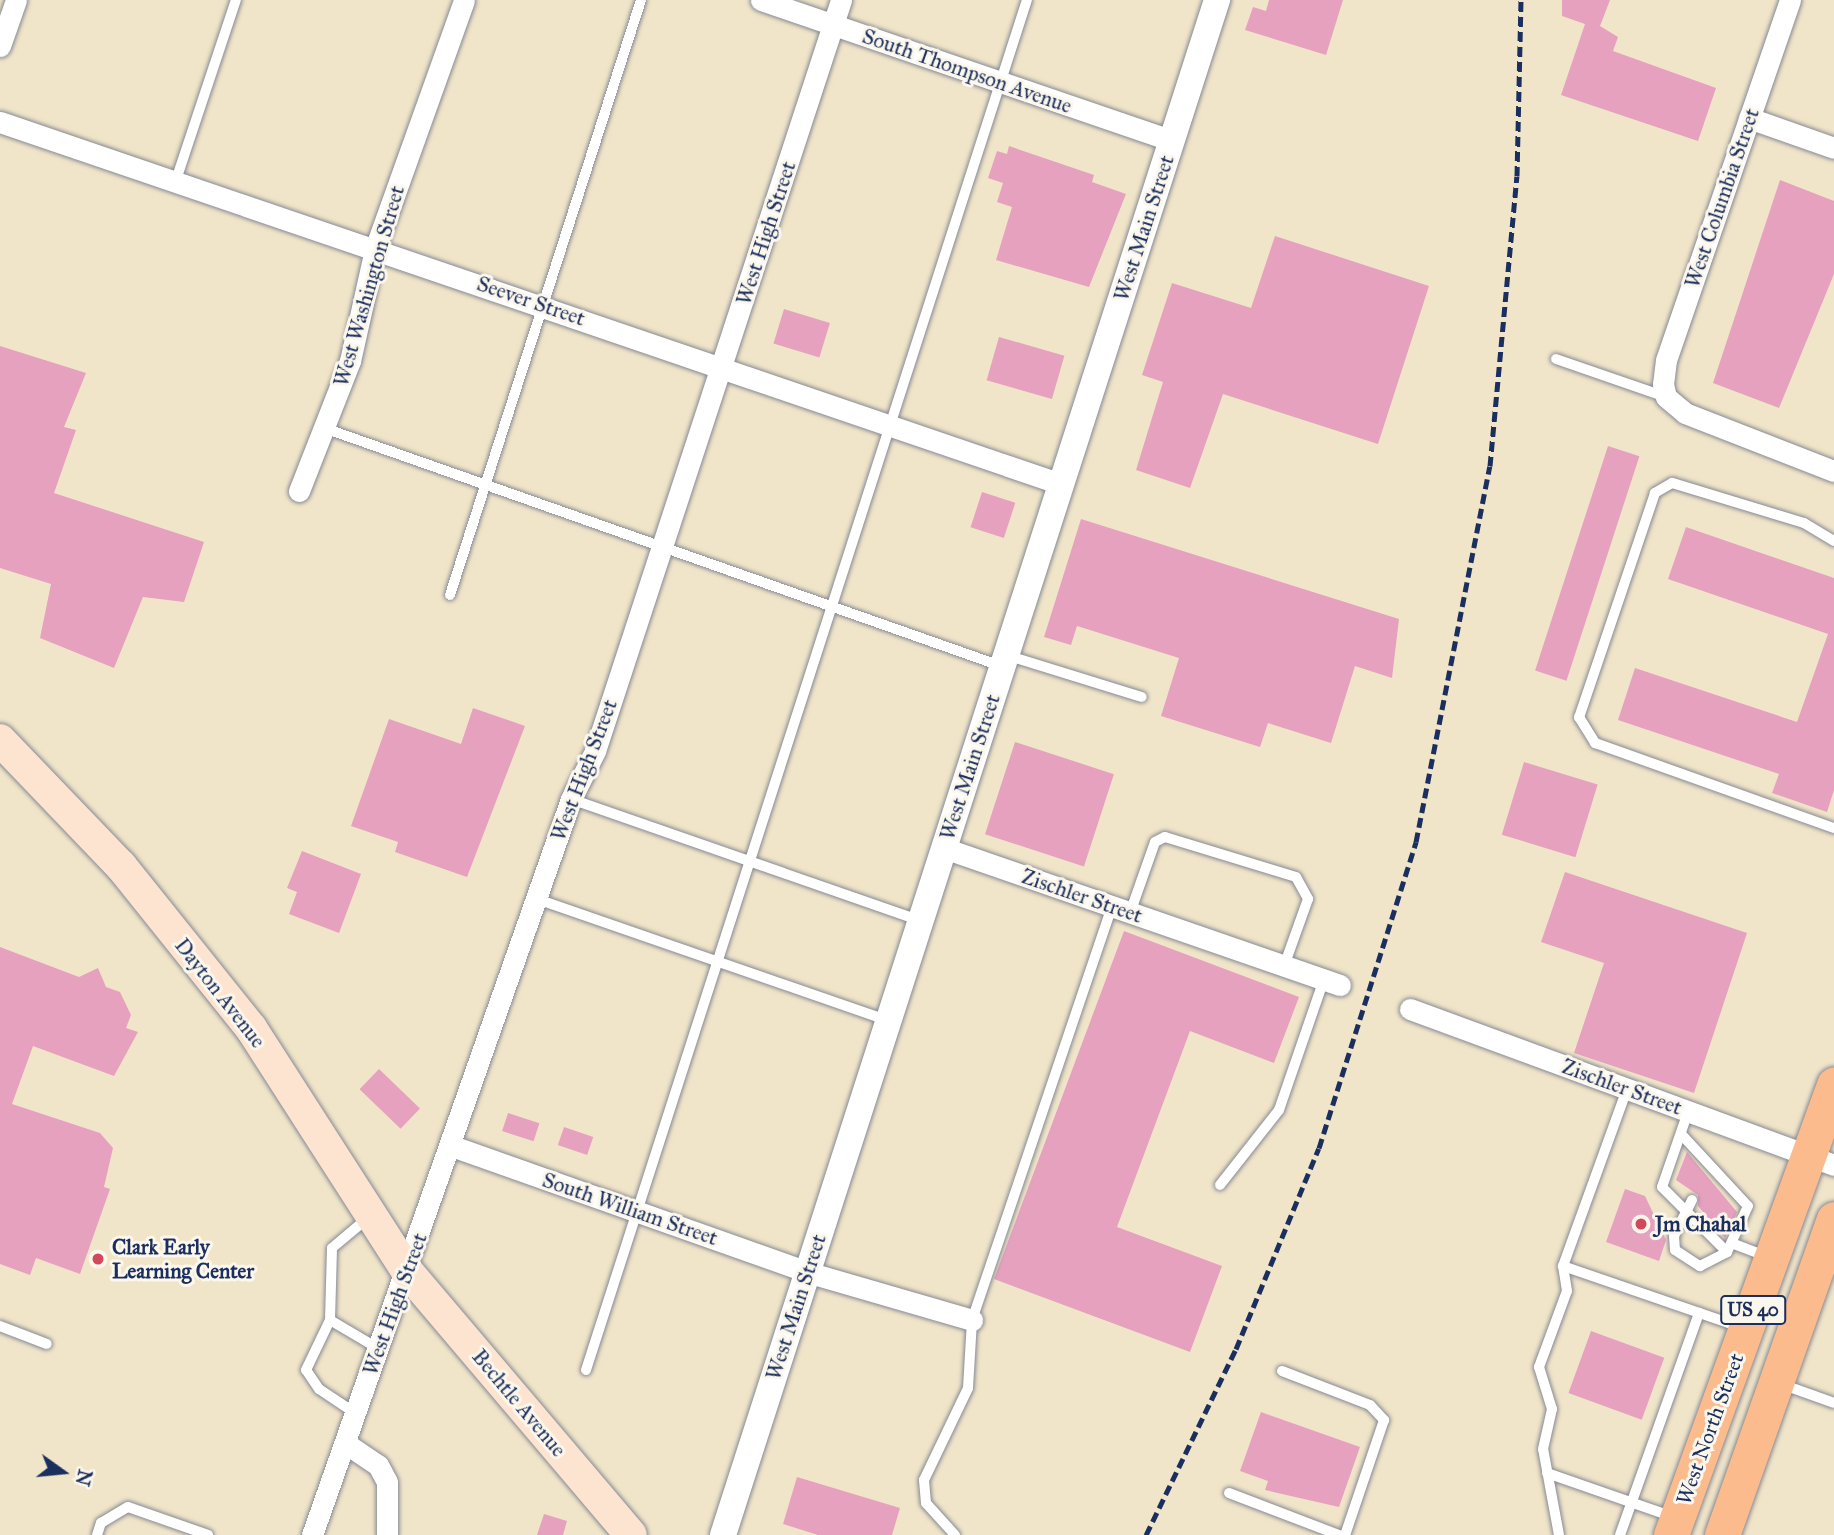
<!DOCTYPE html>
<html>
<head>
<meta charset="utf-8">
<style>
	body { margin:0 }
	#map { position:relative; width:1834px; height:1535px; overflow:hidden; background:#f1e5c9; font-family:"IM FELL Great Primer",serif }
	div>[style] { position:absolute }
	.building>* { inset:0; background:#e6a1bf; transform-origin:0 0 }
	.roads { filter:drop-shadow(0 0 2px #868a94) drop-shadow(0 0 2px #868a94) }
	.service>* { height:10px; margin:-5px; padding:0 5px; transform-origin:5px; border-radius:5px; background:#fff }
	.minor>* { height:21px; margin:-10.5px; padding:0 10.5px; transform-origin:10.5px; border-radius:10.5px; background:#fff }
	.tertiary>* { height:26px; margin:-13px; padding:0 13px; transform-origin:13px; border-radius:13px; background:#fff }
	.secondary>* { height:32px; margin:-16px; padding:0 16px; transform-origin:16px; border-radius:16px; background:#fde4d1 }
	.primary>* { height:35px; margin:-17.5px; padding:0 17.5px; transform-origin:17.5px; border-radius:17.5px; background:#fbbb8d }
	.rail>* { height:5px; margin-top:-2.5px; transform-origin:0; background:repeating-linear-gradient(90deg,#1b2f5e 0 10px,transparent 0 15px) }
	.dots>* { width:19px; height:19px; translate:-50% -50%; box-sizing:border-box; border:4px solid #fbf7ec; border-radius:50% }
	span { translate:-50% -50%; white-space:nowrap; text-align:center; line-height:1.15; -webkit-text-stroke:6px #fbf7ec; paint-order:stroke }
	.shield-label span { padding:2px 5px; background:#fbf7ec; border:2px solid; border-radius:5px; -webkit-text-stroke-width:0 }
	.shield-label { font-size:19px; color:#1b2f5e; font-weight:700 }
	.street-label { font-size:21px; color:#1b2f5e }
	.poi-label { font-size:21px; color:#1b2f5e; font-weight:700 }
	.left { translate:0 -50%; text-align:left }
	.north { position:absolute; left:28px; top:1437px; width:70px; height:70px; -webkit-text-stroke:5px #fbf7ec; paint-order:stroke; rotate:105deg; font-size:19px; font-weight:700; line-height:28px; text-align:center; color:#1b2f5e }
	.north::after { content:''; display:block; margin:auto; width:24px; height:32px; background:#1b2f5e; clip-path:polygon(50% 0,100% 100%,50% 72%,0 100%) }
</style>
</head>
<body>
<div id="map">
	<div class="building">
		<i style="clip-path:polygon(1269px 0,1343px 0,1326px 55px,1245px 30px,1253px 7px,1266px 11px)"></i>
		<i style="clip-path:polygon(1562px 0,1610px 0,1600px 26px,1618px 37px,1613px 51px,1716px 88px,1698px 141px,1561px 95px,1585px 24px,1562px 16px)"></i>
		<i style="clip-path:polygon(1009px 146px,1094px 175px,1092px 182px,1126px 194px,1089px 287px,996px 260px,1012px 207px,997px 202px,1003px 183px,988px 178px,997px 151px,1007px 154px)"></i>
		<i style="clip-path:polygon(1780px 180px,1834px 201px,1834px 274px,1779px 408px,1713px 383px)"></i>
		<i style="clip-path:polygon(1275px 236px,1429px 286px,1378px 444px,1223px 394px,1190px 488px,1136px 470px,1163px 382px,1142px 375px,1172px 283px,1251px 308px)"></i>
		<i style="left:784px;top:309px;width:48px;height:36px;rotate:17deg"></i>
		<i style="left:999px;top:337px;width:68px;height:45px;rotate:16deg"></i>
		<i style="clip-path:polygon(0 346px,86px 373px,64px 427px,76px 430px,54px 493px,204px 542px,184px 602px,143px 597px,114px 668px,40px 638px,51px 584px,0 568px)"></i>
		<i style="left:1608px;top:446px;width:33px;height:236px;rotate:18deg"></i>
		<i style="left:982px;top:492px;width:35px;height:37px;rotate:18deg"></i>
		<i style="clip-path:polygon(1081px 519px,1399px 619px,1392px 678px,1355px 666px,1331px 743px,1268px 723px,1260px 747px,1161px 716px,1179px 658px,1077px 626px,1071px 645px,1044px 637px)"></i>
		<i style="clip-path:polygon(1686px 527px,1834px 578px,1834px 790px,1827px 812px,1772px 793px,1779px 774px,1618px 720px,1635px 668px,1797px 722px,1828px 634px,1668px 579px)"></i>
		<i style="clip-path:polygon(473px 708px,525px 726px,467px 877px,395px 852px,398px 842px,351px 826px,389px 719px,461px 744px)"></i>
		<i style="left:1015px;top:742px;width:104px;height:97px;rotate:18deg"></i>
		<i style="left:1524px;top:762px;width:77px;height:76px;rotate:17deg"></i>
		<i style="clip-path:polygon(302px 851px,361px 874px,339px 933px,289px 914px,297px 892px,287px 888px)"></i>
		<i style="clip-path:polygon(1565px 872px,1747px 933px,1694px 1093px,1574px 1053px,1604px 963px,1541px 942px)"></i>
		<i style="clip-path:polygon(1124px 931px,1299px 997px,1274px 1063px,1190px 1031px,1117px 1227px,1222px 1266px,1190px 1352px,994px 1279px)"></i>
		<i style="clip-path:polygon(0 947px,79px 977px,98px 968px,106px 987px,120px 992px,131px 1015px,126px 1028px,138px 1032px,114px 1076px,33px 1046px,12px 1104px,100px 1133px,113px 1148px,104px 1187px,110px 1189px,80px 1274px,36px 1258px,30px 1275px,0 1264px)"></i>
		<i style="left:379px;top:1069px;width:57px;height:28px;rotate:44deg"></i>
		<i style="left:508px;top:1113px;width:33px;height:19px;rotate:18deg"></i>
		<i style="left:564px;top:1127px;width:31px;height:19px;rotate:19deg"></i>
		<i style="clip-path:polygon(1687px 1152px,1737px 1212px,1725px 1238px,1698px 1206px,1698px 1195px,1676px 1180px)"></i>
		<i style="clip-path:polygon(1625px 1189px,1645px 1196px,1666px 1240px,1659px 1261px,1606px 1242px)"></i>
		<i style="left:1591px;top:1331px;width:78px;height:66px;rotate:20deg"></i>
		<i style="clip-path:polygon(1261px 1412px,1360px 1447px,1339px 1507px,1265px 1490px,1268px 1481px,1240px 1471px)"></i>
		<i style="clip-path:polygon(797px 1477px,900px 1508px,892px 1535px,818px 1535px,783px 1524px)"></i>
		<i style="clip-path:polygon(544px 1514px,567px 1521px,563px 1535px,537px 1535px)"></i>
	</div>
	<div class="roads">
		<div class="service">
			<i style="left:176px;top:180px;width:190px;rotate:-71.6deg"></i>
			<i style="left:1556px;top:359px;width:116px;rotate:19.1deg"></i>
			<i style="left:324px;top:428px;width:718px;rotate:19.37deg"></i>
			<i style="left:1834px;top:541px;width:35px;rotate:-149deg"></i>
			<i style="left:1804px;top:523px;width:138px;rotate:-163.1deg"></i>
			<i style="left:1672px;top:483px;width:20px;rotate:150deg"></i>
			<i style="left:1655px;top:493px;width:237px;rotate:108.7deg"></i>
			<i style="left:1579px;top:717px;width:31px;rotate:58deg"></i>
			<i style="left:1595px;top:743px;width:254px;rotate:19.6deg"></i>
			<i style="left:450px;top:595px;width:625px;rotate:-72.2deg"></i>
			<i style="left:1006px;top:655px;width:142px;rotate:17.2deg"></i>
			<i style="left:571px;top:799px;width:367px;rotate:19.2deg"></i>
			<i style="left:537px;top:899px;width:369px;rotate:19.1deg"></i>
			<i style="left:1130px;top:913px;width:75px;rotate:-70.6deg"></i>
			<i style="left:1155px;top:842px;width:11px;rotate:-27deg"></i>
			<i style="left:1165px;top:837px;width:137px;rotate:17deg"></i>
			<i style="left:1296px;top:877px;width:25px;rotate:61deg"></i>
			<i style="left:1308px;top:899px;width:71px;rotate:109.7deg"></i>
			<i style="left:1681px;top:1134px;width:98px;rotate:47.1deg"></i>
			<i style="left:1748px;top:1206px;width:51px;rotate:114.5deg"></i>
			<i style="left:1727px;top:1252px;width:92px;rotate:-135deg"></i>
			<i style="left:1662px;top:1187px;width:79px;rotate:-70.9deg"></i>
			<i style="left:1220px;top:1185px;width:95px;rotate:-51.8deg"></i>
			<i style="left:1279px;top:1110px;width:139px;rotate:-71deg"></i>
			<i style="left:1692px;top:1200px;width:40px;rotate:116.6deg"></i>
			<i style="left:1674px;top:1236px;width:14px;rotate:86deg"></i>
			<i style="left:1675px;top:1250px;width:30px;rotate:33deg"></i>
			<i style="left:1700px;top:1266px;width:30px;rotate:-27deg"></i>
			<i style="left:1734px;top:1244px;width:34px;rotate:21deg"></i>
			<i style="left:1563px;top:1266px;width:187px;rotate:19deg"></i>
			<i style="left:330px;top:1320px;width:57px;rotate:30.6deg"></i>
			<i style="left:0;top:1326px;width:50px;rotate:21deg"></i>
			<i style="left:586px;top:1370px;width:1439px;rotate:-72.16deg"></i>
			<i style="left:1282px;top:1371px;width:94px;rotate:21.1deg"></i>
			<i style="left:1370px;top:1405px;width:21px;rotate:47deg"></i>
			<i style="left:1384px;top:1420px;width:121px;rotate:108.7deg"></i>
			<i style="left:1781px;top:1384px;width:56px;rotate:19.7deg"></i>
			<i style="left:355px;top:1413px;width:43px;rotate:-146.3deg"></i>
			<i style="left:319px;top:1389px;width:23px;rotate:-124deg"></i>
			<i style="left:306px;top:1370px;width:55px;rotate:-64.4deg"></i>
			<i style="left:330px;top:1320px;width:72px;rotate:-88.4deg"></i>
			<i style="left:332px;top:1248px;width:48px;rotate:-40deg"></i>
			<i style="left:1547px;top:1473px;width:133px;rotate:19.2deg"></i>
			<i style="left:1229px;top:1493px;width:118px;rotate:20.9deg"></i>
			<i style="left:97px;top:1535px;width:13px;rotate:-72deg"></i>
			<i style="left:101px;top:1523px;width:31px;rotate:-31deg"></i>
			<i style="left:128px;top:1507px;width:85px;rotate:19.3deg"></i>
			<i style="left:955px;top:1535px;width:43px;rotate:-132.2deg"></i>
			<i style="left:926px;top:1503px;width:23px;rotate:-95deg"></i>
			<i style="left:924px;top:1480px;width:102px;rotate:-64.4deg"></i>
			<i style="left:968px;top:1388px;width:68px;rotate:-86.6deg"></i>
			<i style="left:972px;top:1320px;width:437px;rotate:-71.3deg"></i>
			<i style="left:1559px;top:1535px;width:87px;rotate:-100.5deg"></i>
			<i style="left:1543px;top:1449px;width:41px;rotate:-77.3deg"></i>
			<i style="left:1552px;top:1409px;width:44px;rotate:-107.2deg"></i>
			<i style="left:1539px;top:1367px;width:81px;rotate:-69.8deg"></i>
			<i style="left:1567px;top:1291px;width:25px;rotate:-99deg"></i>
			<i style="left:1563px;top:1266px;width:188px;rotate:-70.1deg"></i>
			<i style="left:1620px;top:1535px;width:236px;rotate:-70.4deg"></i>
		</div>
		<div class="minor">
			<i style="left:761px;top:0;width:435px;rotate:18.9deg"></i>
			<i style="left:1790px;top:0;width:381px;rotate:109deg"></i>
			<i style="left:1666px;top:360px;width:24px;rotate:97deg"></i>
			<i style="left:1663px;top:384px;width:13px;rotate:77deg"></i>
			<i style="left:1666px;top:397px;width:25px;rotate:40deg"></i>
			<i style="left:1685px;top:413px;width:160px;rotate:21.3deg"></i>
			<i style="left:0;top:46px;width:49px;rotate:-70.8deg"></i>
			<i style="left:1749px;top:118px;width:90px;rotate:19.4deg"></i>
			<i style="left:0;top:122px;width:1121px;rotate:18.84deg"></i>
			<i style="left:299px;top:491px;width:140px;rotate:-68.6deg"></i>
			<i style="left:350px;top:361px;width:115px;rotate:-77.4deg"></i>
			<i style="left:375px;top:249px;width:264px;rotate:-70.3deg"></i>
			<i style="left:944px;top:848px;width:419px;rotate:19.1deg"></i>
			<i style="left:1410px;top:1009px;width:452px;rotate:20.2deg"></i>
			<i style="left:452px;top:1146px;width:377px;rotate:19.5deg"></i>
			<i style="left:807px;top:1272px;width:172px;rotate:16.2deg"></i>
			<i style="left:345px;top:1443px;width:40px;rotate:34deg"></i>
			<i style="left:378px;top:1465px;width:19px;rotate:62deg"></i>
			<i style="left:387px;top:1482px;width:53px;rotate:90deg"></i>
			<i style="left:312px;top:1535px;width:780px;rotate:-70.61deg"></i>
			<i style="left:571px;top:799px;width:54px;rotate:-63.4deg"></i>
			<i style="left:595px;top:751px;width:790px;rotate:-71.86deg"></i>
		</div>
		<div class="tertiary">
			<i style="left:723px;top:1535px;width:1613px;rotate:-72.16deg"></i>
		</div>
		<div class="secondary">
			<i style="left:0;top:740px;width:175px;rotate:46.2deg"></i>
			<i style="left:121px;top:866px;width:208px;rotate:51.3deg"></i>
			<i style="left:251px;top:1028px;width:289px;rotate:57.3deg"></i>
			<i style="left:407px;top:1271px;width:346px;rotate:49.7deg"></i>
		</div>
		<div class="primary">
			<i style="left:1671px;top:1535px;width:479px;rotate:-70.1deg"></i>
			<i style="left:1722px;top:1535px;width:335px;rotate:-70.5deg"></i>
		</div>
	</div>
	<div class="rail">
		<i style="left:1146px;top:1535px;width:207px;rotate:-64.2deg"></i>
		<i style="left:1236px;top:1349px;width:217px;rotate:-67.6deg"></i>
		<i style="left:1319px;top:1148px;width:321px;rotate:-72.4deg"></i>
		<i style="left:1416px;top:842px;width:383px;rotate:-78.9deg"></i>
		<i style="left:1490px;top:466px;width:291px;rotate:-84.7deg"></i>
		<i style="left:1517px;top:176px;width:176px;rotate:-88.7deg"></i>
	</div>
	<div class="dots">
		<i style="left:1641px;top:1224px;background:#d1495b"></i>
		<i style="left:98px;top:1259px;background:#d1495b"></i>
	</div>
	<div class="shield-label">
		<span style="left:1753px;top:1310px">US 40</span>
	</div>
	<div class="street-label">
		<span style="left:967px;top:71px;rotate:19deg">South Thompson Avenue</span>
		<span style="left:1722px;top:198px;rotate:-71deg">West Columbia Street</span>
		<span style="left:1144px;top:228px;rotate:-72deg">West Main Street</span>
		<span style="left:766px;top:233px;rotate:-72deg">West High Street</span>
		<span style="left:369px;top:286px;rotate:-74deg">West Washington Street</span>
		<span style="left:531px;top:301px;rotate:19deg">Seever Street</span>
		<span style="left:970px;top:767px;rotate:-72deg">West Main Street</span>
		<span style="left:584px;top:770px;rotate:-69deg">West High Street</span>
		<span style="left:1082px;top:896px;rotate:19deg">Zischler Street</span>
		<span style="left:220px;top:993px;rotate:52deg">Dayton Avenue</span>
		<span style="left:1622px;top:1087px;rotate:20deg">Zischler Street</span>
		<span style="left:630px;top:1209px;rotate:19deg">South William Street</span>
		<span style="left:395px;top:1304px;rotate:-70deg">West High Street</span>
		<span style="left:796px;top:1307px;rotate:-72deg">West Main Street</span>
		<span style="left:519px;top:1403px;rotate:50deg">Bechtle Avenue</span>
		<span style="left:1710px;top:1429px;rotate:-70deg">West North Street</span>
	</div>
	<div class="poi-label">
		<span class="left" style="left:1655px;top:1224px">Jm Chahal</span>
		<span class="left" style="left:112px;top:1259px">Clark Early<br>Learning Center</span>
	</div>
	<div class="north">N</div>
</div>
</body>
</html>
